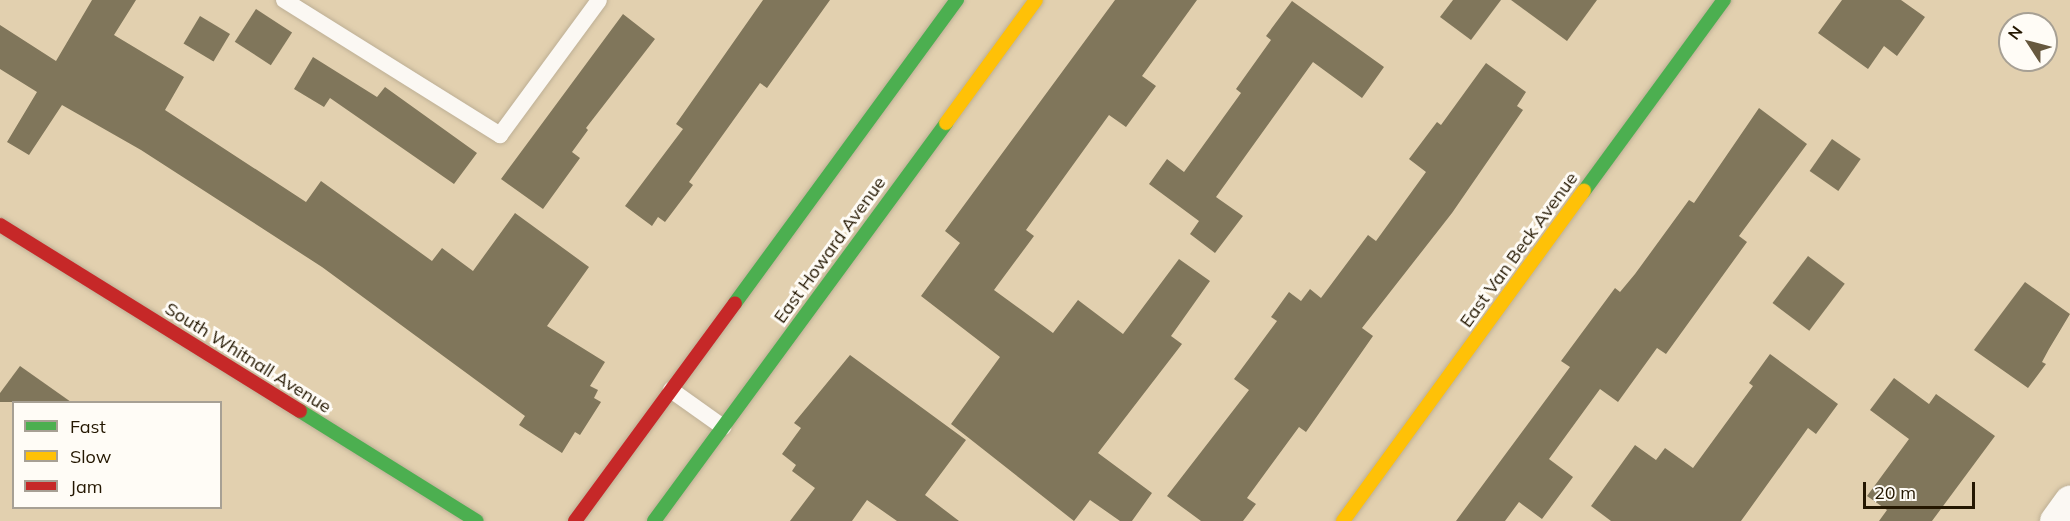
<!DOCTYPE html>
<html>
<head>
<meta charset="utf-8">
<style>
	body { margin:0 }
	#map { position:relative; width:2070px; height:521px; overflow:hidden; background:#e2d0af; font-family:Mulish,sans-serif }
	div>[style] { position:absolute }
	.building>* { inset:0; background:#80765b; transform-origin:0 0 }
	.roads { filter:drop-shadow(0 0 2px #bdaf95) drop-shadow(0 0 2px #bdaf95) }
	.lane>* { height:16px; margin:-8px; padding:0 8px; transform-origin:8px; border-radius:8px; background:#fbf8f3 }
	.street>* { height:33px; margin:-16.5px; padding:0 16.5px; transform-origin:16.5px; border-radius:16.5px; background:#fbf8f3 }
	.fast>* { height:14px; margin:-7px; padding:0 7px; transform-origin:7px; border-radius:7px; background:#4caf50 }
	.slow>* { height:14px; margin:-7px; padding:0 7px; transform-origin:7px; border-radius:7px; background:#ffc107 }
	.jam>* { height:14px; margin:-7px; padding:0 7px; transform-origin:7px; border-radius:7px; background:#c62828 }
	span { translate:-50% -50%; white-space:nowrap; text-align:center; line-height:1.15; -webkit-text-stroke:6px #fffcf6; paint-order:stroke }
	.street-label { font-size:18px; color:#241701 }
	.legend { position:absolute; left:12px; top:401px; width:210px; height:108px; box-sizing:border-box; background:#fffcf6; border:2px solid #a7a094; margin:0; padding:8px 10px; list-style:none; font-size:18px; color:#241701 }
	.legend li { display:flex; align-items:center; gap:12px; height:30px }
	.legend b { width:30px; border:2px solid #a7a094 }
	.north { position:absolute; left:1998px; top:12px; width:60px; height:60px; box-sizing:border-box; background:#fffcf6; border:2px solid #a7a094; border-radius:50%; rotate:306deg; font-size:16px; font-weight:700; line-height:24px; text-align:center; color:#241701 }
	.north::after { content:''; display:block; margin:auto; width:21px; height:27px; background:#66583e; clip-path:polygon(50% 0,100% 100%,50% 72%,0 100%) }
	.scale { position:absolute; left:1863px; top:482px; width:112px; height:27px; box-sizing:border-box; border:3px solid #241701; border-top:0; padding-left:8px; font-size:18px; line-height:21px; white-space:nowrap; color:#241701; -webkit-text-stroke:4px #fffcf6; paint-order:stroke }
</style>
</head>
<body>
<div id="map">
	<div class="building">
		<i style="clip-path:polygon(92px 0,136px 0,114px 35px,184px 77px,165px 110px,306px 202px,321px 181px,432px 261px,442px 248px,473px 271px,515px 213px,589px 267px,547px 326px,605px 362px,590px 386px,598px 390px,594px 398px,601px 402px,580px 435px,575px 432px,562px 453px,519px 425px,525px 416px,322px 267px,141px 150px,62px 105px,29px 155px,7px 142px,37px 92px,0 69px,0 25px,56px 61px)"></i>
		<i style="clip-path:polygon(763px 0,830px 0,767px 88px,760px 83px,689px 182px,693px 185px,665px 222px,658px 217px,652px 226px,625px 206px,683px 129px,676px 124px)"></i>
		<i style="clip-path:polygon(1115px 0,1197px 0,1142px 76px,1156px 86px,1126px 127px,1109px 115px,1026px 230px,1034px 236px,994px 290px,1053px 333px,1078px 300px,1123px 334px,1179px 259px,1210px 281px,1171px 336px,1182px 344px,1098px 453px,1152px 493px,1132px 521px,1120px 521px,1090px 500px,1074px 521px,951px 424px,1000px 357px,921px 296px,960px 243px,945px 231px)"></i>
		<i style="clip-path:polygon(1453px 0,1501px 0,1471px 40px,1440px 17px)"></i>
		<i style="clip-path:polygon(1511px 0,1597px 0,1567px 41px)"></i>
		<i style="clip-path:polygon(1842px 0,1901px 0,1925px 17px,1897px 56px,1884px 46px,1868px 69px,1818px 33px)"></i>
		<i style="clip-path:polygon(1292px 1px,1384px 67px,1362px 98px,1313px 62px,1216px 197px,1243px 216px,1215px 253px,1190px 234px,1199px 221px,1149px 184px,1167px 159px,1184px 172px,1241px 93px,1236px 89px,1271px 40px,1266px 36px)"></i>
		<i style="left:256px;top:9px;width:43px;height:39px;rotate:33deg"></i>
		<i style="clip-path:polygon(623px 14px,655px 39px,586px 128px,588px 130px,572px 152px,580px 158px,543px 209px,501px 179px)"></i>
		<i style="left:200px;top:16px;width:35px;height:32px;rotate:31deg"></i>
		<i style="clip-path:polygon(313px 57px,377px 97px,385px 87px,477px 153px,454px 184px,330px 98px,324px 107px,294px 89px)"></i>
		<i style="clip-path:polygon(1486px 63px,1526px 92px,1517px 106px,1523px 110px,1452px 213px,1362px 328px,1373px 336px,1306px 432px,1299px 427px,1247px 498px,1256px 504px,1243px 521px,1201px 521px,1167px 496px,1249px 390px,1234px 379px,1277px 321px,1271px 317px,1289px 292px,1301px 301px,1310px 289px,1321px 298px,1368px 235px,1376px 241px,1426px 172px,1409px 159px,1437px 122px,1441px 125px)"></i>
		<i style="clip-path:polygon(1759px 108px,1807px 144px,1739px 236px,1747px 242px,1666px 354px,1657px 348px,1618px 402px,1600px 389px,1549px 459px,1573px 477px,1542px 519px,1519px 502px,1505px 521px,1456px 521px,1570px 367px,1561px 361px,1615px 288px,1620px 292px,1635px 274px,1689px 200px,1694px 203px)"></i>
		<i style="left:1832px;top:139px;width:35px;height:39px;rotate:35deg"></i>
		<i style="left:1808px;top:256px;width:46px;height:59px;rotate:37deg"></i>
		<i style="clip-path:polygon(2025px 282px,2070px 314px,2049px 349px,2042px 362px,2046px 364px,2028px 388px,1974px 350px)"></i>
		<i style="clip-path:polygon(1770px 354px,1838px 404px,1816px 434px,1808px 428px,1741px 521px,1611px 521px,1591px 506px,1635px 445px,1656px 460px,1665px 448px,1693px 468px,1753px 386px,1749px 383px)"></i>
		<i style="clip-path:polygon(850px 355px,966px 440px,925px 495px,959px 521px,897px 521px,867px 500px,852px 521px,790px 521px,815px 488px,792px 471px,796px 465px,782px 454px,801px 428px,794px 423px)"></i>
		<i style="clip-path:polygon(20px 366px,71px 402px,0 402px,0 393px)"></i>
		<i style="clip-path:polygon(1894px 378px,1929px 404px,1936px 394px,1995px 436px,1932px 521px,1879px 521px,1887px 510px,1867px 496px,1909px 439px,1870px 410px)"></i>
	</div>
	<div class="roads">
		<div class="lane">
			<i style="left:284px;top:0;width:255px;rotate:32deg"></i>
			<i style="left:500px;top:135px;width:167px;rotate:-53.7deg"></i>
			<i style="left:671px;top:390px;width:64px;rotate:35.4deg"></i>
		</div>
		<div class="street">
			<i style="left:2056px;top:521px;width:24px;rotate:-54deg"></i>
		</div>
		<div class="fast">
			<i style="left:1584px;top:191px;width:237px;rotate:-53.8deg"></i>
			<i style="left:735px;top:303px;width:376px;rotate:-53.8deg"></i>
			<i style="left:300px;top:411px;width:208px;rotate:31.9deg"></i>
			<i style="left:654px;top:521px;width:494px;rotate:-53.7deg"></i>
		</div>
		<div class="slow">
			<i style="left:946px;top:123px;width:152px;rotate:-53.8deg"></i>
			<i style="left:1343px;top:521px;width:409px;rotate:-53.9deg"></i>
		</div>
		<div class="jam">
			<i style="left:0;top:225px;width:353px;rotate:31.8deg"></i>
			<i style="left:575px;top:521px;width:270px;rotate:-53.7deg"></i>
		</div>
	</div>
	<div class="street-label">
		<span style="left:830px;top:250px;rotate:-54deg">East Howard Avenue</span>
		<span style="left:1519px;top:250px;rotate:-54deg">East Van Beck Avenue</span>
		<span style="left:248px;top:358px;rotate:32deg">South Whitnall Avenue</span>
	</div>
	<ul class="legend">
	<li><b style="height:8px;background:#4caf50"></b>Fast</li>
	<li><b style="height:8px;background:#ffc107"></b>Slow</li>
	<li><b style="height:8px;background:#c62828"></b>Jam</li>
	</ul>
	<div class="north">N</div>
	<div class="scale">20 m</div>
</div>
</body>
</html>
